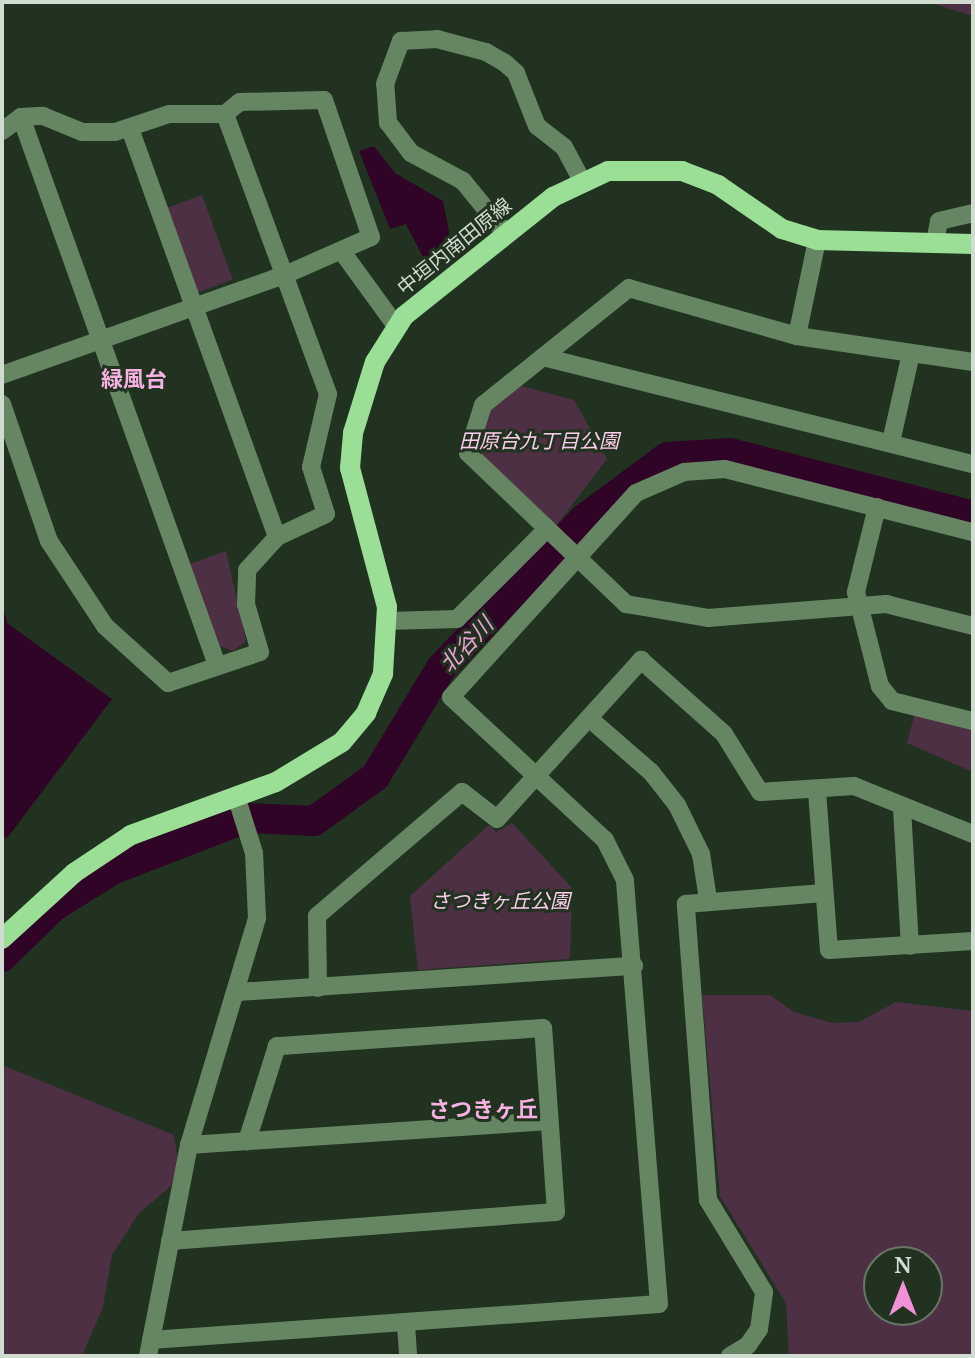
<!DOCTYPE html>
<html>
<head>
<meta charset="utf-8">
<style>
	body { margin:0 }
	#map { position:relative; width:975px; height:1358px; overflow:hidden; background:#213320; font-family:"Noto Serif","Noto Sans JP",serif }
	div>[style] { position:absolute }
	.green>* { inset:0; background:#4d3044; transform-origin:0 0 }
	.water>* { inset:0; background:#300426 }
	.river>* { height:30px; margin:-15px; padding:0 15px; transform-origin:15px; border-radius:15px; background:#300426 }
	.minor>* { height:18px; margin:-9px; padding:0 9px; transform-origin:9px; border-radius:9px; background:#668663 }
	.major>* { height:20px; margin:-10px; padding:0 10px; transform-origin:10px; border-radius:10px; background:#9bdf96 }
	span { translate:-50% -50%; white-space:nowrap; text-align:center; line-height:1.15; -webkit-text-stroke:6px #213320; paint-order:stroke }
	.street-label { font-size:20px; color:#d1dcd0 }
	.park-label { font-size:20px; color:#fdcded; font-style:italic }
	.neighbourhood-label { font-size:22px; color:#f7b2e1; font-weight:700 }
	.water-label { font-size:22px; color:#f0a2d8; font-style:italic }
	.frame { position:absolute; inset:0; border:4px solid #d1dcd0; pointer-events:none }
	.north { position:absolute; left:863px; top:1246px; width:80px; height:80px; box-sizing:border-box; background:#213320; border:2px solid #677766; border-radius:50%; rotate:0deg; font-size:22px; font-weight:700; line-height:32px; text-align:center; color:#d1dcd0 }
	.north::after { content:''; display:block; margin:auto; width:28px; height:36px; background:#f391d6; clip-path:polygon(50% 0,100% 100%,50% 72%,0 100%) }
</style>
</head>
<body>
<div id="map">
	<div class="green">
		<i style="clip-path:polygon(928px 2px,973px 2px,973px 16px)"></i>
		<i style="left:202px;top:195px;width:90px;height:37px;rotate:70deg"></i>
		<i style="clip-path:polygon(521px 386px,574px 400px,607px 459px,555px 527px,477px 449px,490px 408px)"></i>
		<i style="clip-path:polygon(226px 551px,246px 641px,233px 651px,219px 646px,190px 564px)"></i>
		<i style="clip-path:polygon(915px 713px,973px 729px,973px 772px,907px 743px)"></i>
		<i style="clip-path:polygon(512px 823px,572px 888px,570px 959px,418px 970px,410px 896px,489px 825px,496px 832px)"></i>
		<i style="clip-path:polygon(evenodd,702px 995px,770px 995px,794px 1012px,832px 1023px,859px 1022px,896px 1002px,973px 1011px,973px 1356px,789px 1356px,786px 1303px,720px 1196px,702px 995px,927px 1262px,927px 1310px,879px 1310px,879px 1262px,927px 1262px)"></i>
		<i style="clip-path:polygon(2px 1065px,174px 1135px,178px 1161px,171px 1186px,139px 1213px,112px 1255px,103px 1307px,82px 1356px,2px 1356px)"></i>
	</div>
	<div class="water">
		<i style="clip-path:polygon(374px 146px,395px 173px,443px 201px,450px 237px,425px 261px,406px 224px,390px 229px,359px 151px)"></i>
		<i style="clip-path:polygon(2px 602px,7px 623px,112px 699px,8px 837px,2px 839px)"></i>
	</div>
	<div class="river">
		<i style="left:2px;top:957px;width:71px;rotate:-44.4deg"></i>
		<i style="left:53px;top:907px;width:70px;rotate:-32.1deg"></i>
		<i style="left:112px;top:870px;width:144px;rotate:-21.2deg"></i>
		<i style="left:246px;top:818px;width:68px;rotate:2.5deg"></i>
		<i style="left:314px;top:821px;width:75px;rotate:-35.8deg"></i>
		<i style="left:375px;top:777px;width:127px;rotate:-58.8deg"></i>
		<i style="left:441px;top:668px;width:208px;rotate:-46.2deg"></i>
		<i style="left:585px;top:518px;width:102px;rotate:-36.6deg"></i>
		<i style="left:667px;top:457px;width:63px;rotate:-3.6deg"></i>
		<i style="left:730px;top:453px;width:251px;rotate:14.5deg"></i>
	</div>
	<div class="minor">
		<i style="left:225px;top:114px;width:298px;rotate:69.8deg"></i>
		<i style="left:328px;top:394px;width:75px;rotate:103.1deg"></i>
		<i style="left:311px;top:467px;width:49px;rotate:72.3deg"></i>
		<i style="left:326px;top:514px;width:54px;rotate:154.9deg"></i>
		<i style="left:21px;top:117px;width:582px;rotate:70.32deg"></i>
		<i style="left:2px;top:131px;width:24px;rotate:-36deg"></i>
		<i style="left:21px;top:117px;width:22px;rotate:-3deg"></i>
		<i style="left:43px;top:116px;width:42px;rotate:22.3deg"></i>
		<i style="left:82px;top:132px;width:33px"></i>
		<i style="left:115px;top:132px;width:57px;rotate:-18.4deg"></i>
		<i style="left:169px;top:114px;width:56px"></i>
		<i style="left:225px;top:114px;width:19px;rotate:-39deg"></i>
		<i style="left:240px;top:102px;width:84px;rotate:-1.4deg"></i>
		<i style="left:324px;top:100px;width:145px;rotate:71.1deg"></i>
		<i style="left:371px;top:237px;width:92px;rotate:156.2deg"></i>
		<i style="left:287px;top:274px;width:302px;rotate:160.5deg"></i>
		<i style="left:507px;top:235px;width:70px;rotate:-129.2deg"></i>
		<i style="left:463px;top:181px;width:59px;rotate:-151.7deg"></i>
		<i style="left:411px;top:153px;width:38px;rotate:-127deg"></i>
		<i style="left:388px;top:123px;width:39px;rotate:-94deg"></i>
		<i style="left:385px;top:84px;width:46px;rotate:-69.6deg"></i>
		<i style="left:401px;top:41px;width:36px;rotate:-3deg"></i>
		<i style="left:437px;top:39px;width:51px;rotate:14.9deg"></i>
		<i style="left:486px;top:52px;width:22px;rotate:30deg"></i>
		<i style="left:505px;top:63px;width:15px;rotate:42deg"></i>
		<i style="left:516px;top:73px;width:57px;rotate:68.4deg"></i>
		<i style="left:537px;top:126px;width:34px;rotate:38deg"></i>
		<i style="left:564px;top:147px;width:38px;rotate:62deg"></i>
		<i style="left:935px;top:242px;width:21px;rotate:-79deg"></i>
		<i style="left:939px;top:221px;width:35px;rotate:-13deg"></i>
		<i style="left:343px;top:253px;width:90px;rotate:54deg"></i>
		<i style="left:797px;top:336px;width:98px;rotate:-78.2deg"></i>
		<i style="left:543px;top:357px;width:443px;rotate:14deg"></i>
		<i style="left:973px;top:362px;width:178px;rotate:-171.6deg"></i>
		<i style="left:797px;top:336px;width:175px;rotate:-164.1deg"></i>
		<i style="left:629px;top:288px;width:187px;rotate:141.3deg"></i>
		<i style="left:483px;top:405px;width:50px;rotate:107.4deg"></i>
		<i style="left:468px;top:453px;width:219px;rotate:43.7deg"></i>
		<i style="left:626px;top:604px;width:83px;rotate:9.7deg"></i>
		<i style="left:708px;top:618px;width:179px;rotate:-4.5deg"></i>
		<i style="left:886px;top:604px;width:90px;rotate:14.2deg"></i>
		<i style="left:2px;top:404px;width:145px;rotate:71.1deg"></i>
		<i style="left:49px;top:541px;width:102px;rotate:56.6deg"></i>
		<i style="left:105px;top:626px;width:85px;rotate:42.1deg"></i>
		<i style="left:168px;top:683px;width:97px;rotate:-18.6deg"></i>
		<i style="left:260px;top:652px;width:50px;rotate:-106.3deg"></i>
		<i style="left:246px;top:604px;width:34px;rotate:-88deg"></i>
		<i style="left:247px;top:570px;width:45px;rotate:-47.7deg"></i>
		<i style="left:277px;top:537px;width:434px;rotate:-109.8deg"></i>
		<i style="left:891px;top:442px;width:91px;rotate:-77.3deg"></i>
		<i style="left:877px;top:507px;width:88px;rotate:103.9deg"></i>
		<i style="left:856px;top:592px;width:97px;rotate:75.7deg"></i>
		<i style="left:880px;top:686px;width:19px;rotate:51deg"></i>
		<i style="left:892px;top:701px;width:83px;rotate:13.9deg"></i>
		<i style="left:387px;top:621px;width:70px;rotate:-1.6deg"></i>
		<i style="left:457px;top:619px;width:127px;rotate:-45deg"></i>
		<i style="left:590px;top:719px;width:81px;rotate:41deg"></i>
		<i style="left:651px;top:772px;width:42px;rotate:51.8deg"></i>
		<i style="left:677px;top:805px;width:55px;rotate:63.9deg"></i>
		<i style="left:701px;top:854px;width:46px;rotate:81.2deg"></i>
		<i style="left:817px;top:791px;width:159px;rotate:85.7deg"></i>
		<i style="left:829px;top:950px;width:144px;rotate:-3.6deg"></i>
		<i style="left:902px;top:808px;width:138px;rotate:86.7deg"></i>
		<i style="left:318px;top:988px;width:72px;rotate:-90.8deg"></i>
		<i style="left:317px;top:916px;width:191px;rotate:-40.5deg"></i>
		<i style="left:462px;top:792px;width:44px;rotate:37.6deg"></i>
		<i style="left:497px;top:819px;width:215px;rotate:-47.8deg"></i>
		<i style="left:641px;top:660px;width:111px;rotate:41.7deg"></i>
		<i style="left:724px;top:734px;width:68px;rotate:58.2deg"></i>
		<i style="left:760px;top:792px;width:94px;rotate:-3.7deg"></i>
		<i style="left:854px;top:786px;width:128px;rotate:22deg"></i>
		<i style="left:238px;top:992px;width:397px;rotate:-3.8deg"></i>
		<i style="left:189px;top:1145px;width:361px;rotate:-3.8deg"></i>
		<i style="left:170px;top:1241px;width:387px;rotate:-4.3deg"></i>
		<i style="left:556px;top:1212px;width:184px;rotate:-94deg"></i>
		<i style="left:543px;top:1028px;width:267px;rotate:176.1deg"></i>
		<i style="left:277px;top:1046px;width:100px;rotate:107.5deg"></i>
		<i style="left:406px;top:1325px;width:31px;rotate:86deg"></i>
		<i style="left:151px;top:1340px;width:509px;rotate:-4.05deg"></i>
		<i style="left:659px;top:1304px;width:425px;rotate:-94.6deg"></i>
		<i style="left:625px;top:880px;width:45px;rotate:-116.6deg"></i>
		<i style="left:605px;top:840px;width:210px;rotate:-137.1deg"></i>
		<i style="left:451px;top:697px;width:275px;rotate:-47.8deg"></i>
		<i style="left:636px;top:493px;width:52px;rotate:-23.6deg"></i>
		<i style="left:684px;top:472px;width:41px;rotate:-4.2deg"></i>
		<i style="left:725px;top:469px;width:256px;rotate:14.3deg"></i>
		<i style="left:148px;top:1356px;width:215px;rotate:-79deg"></i>
		<i style="left:189px;top:1145px;width:237px;rotate:-73.3deg"></i>
		<i style="left:257px;top:918px;width:65px;rotate:-92.6deg"></i>
		<i style="left:254px;top:853px;width:60px;rotate:-107.5deg"></i>
		<i style="left:730px;top:1356px;width:21px;rotate:-31deg"></i>
		<i style="left:748px;top:1345px;width:19px;rotate:-55deg"></i>
		<i style="left:759px;top:1329px;width:37px;rotate:-82deg"></i>
		<i style="left:764px;top:1292px;width:108px;rotate:-121.3deg"></i>
		<i style="left:708px;top:1200px;width:297px;rotate:-94.3deg"></i>
		<i style="left:686px;top:904px;width:138px;rotate:-4.6deg"></i>
	</div>
	<div class="major">
		<i style="left:2px;top:939px;width:98px;rotate:-42.5deg"></i>
		<i style="left:74px;top:873px;width:69px;rotate:-33.7deg"></i>
		<i style="left:131px;top:835px;width:154px;rotate:-20.1deg"></i>
		<i style="left:276px;top:782px;width:77px;rotate:-31.2deg"></i>
		<i style="left:342px;top:742px;width:38px;rotate:-50deg"></i>
		<i style="left:366px;top:713px;width:43px;rotate:-66.4deg"></i>
		<i style="left:383px;top:674px;width:67px;rotate:-86.6deg"></i>
		<i style="left:387px;top:607px;width:144px;rotate:-104.9deg"></i>
		<i style="left:350px;top:468px;width:35px;rotate:-85deg"></i>
		<i style="left:353px;top:433px;width:74px;rotate:-72.8deg"></i>
		<i style="left:375px;top:362px;width:54px;rotate:-57.8deg"></i>
		<i style="left:404px;top:316px;width:191px;rotate:-38.6deg"></i>
		<i style="left:553px;top:197px;width:61px;rotate:-25.3deg"></i>
		<i style="left:608px;top:171px;width:74px"></i>
		<i style="left:682px;top:171px;width:39px;rotate:21deg"></i>
		<i style="left:718px;top:185px;width:78px;rotate:34.5deg"></i>
		<i style="left:782px;top:229px;width:37px;rotate:17deg"></i>
		<i style="left:817px;top:240px;width:156px;rotate:1.5deg"></i>
	</div>
	<div class="street-label">
		<span style="left:454px;top:246px;rotate:-39deg">中垣内南田原線</span>
	</div>
	<div class="park-label">
		<span style="left:539px;top:440px">田原台九丁目公園</span>
		<span style="left:500px;top:900px">さつきヶ丘公園</span>
	</div>
	<div class="neighbourhood-label">
		<span style="left:134px;top:379px">緑風台</span>
		<span style="left:483px;top:1109px">さつきヶ丘</span>
	</div>
	<div class="water-label">
		<span style="left:466px;top:644px;rotate:-47deg">北谷川</span>
	</div>
	<div class="frame"></div>
	<div class="north">N</div>
</div>
</body>
</html>
